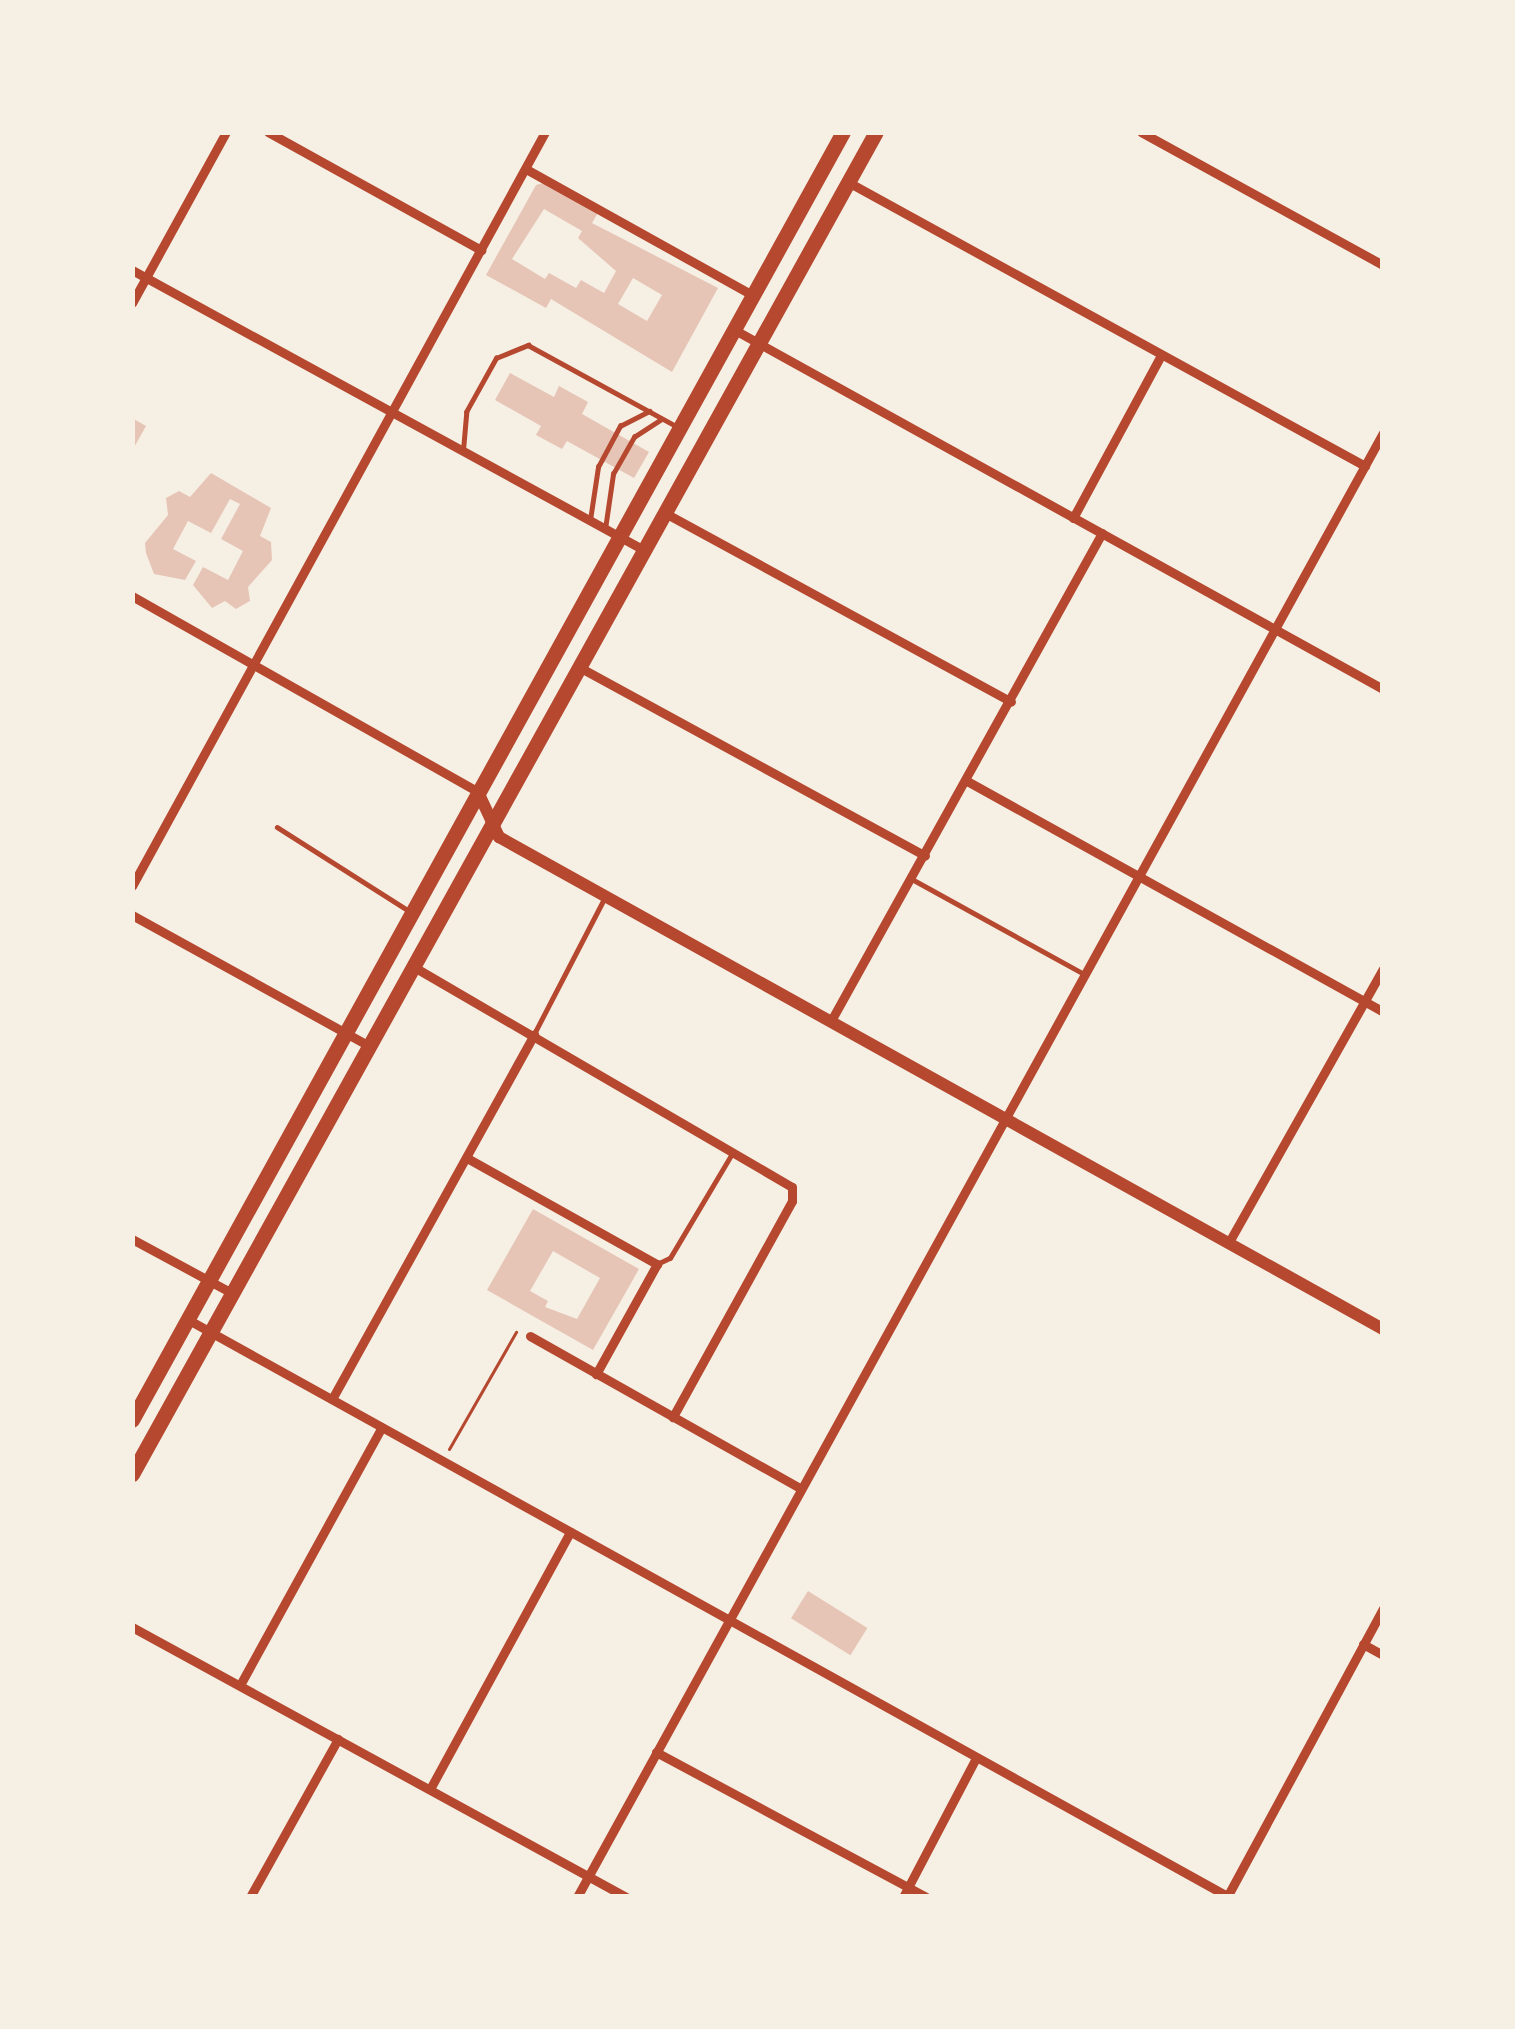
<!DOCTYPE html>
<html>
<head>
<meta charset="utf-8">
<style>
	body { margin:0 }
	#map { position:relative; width:1515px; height:2029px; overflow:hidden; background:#f6efe4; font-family:Literata,serif }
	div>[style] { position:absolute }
	.building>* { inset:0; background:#e6c5b7; transform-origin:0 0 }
	.path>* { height:3px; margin:-1.5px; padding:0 1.5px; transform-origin:1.5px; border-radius:1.5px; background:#b5482f }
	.service>* { height:4.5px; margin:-2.25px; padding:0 2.25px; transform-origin:2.25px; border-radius:2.25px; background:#b5482f }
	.minor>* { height:9px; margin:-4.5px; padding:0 4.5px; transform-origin:4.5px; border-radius:4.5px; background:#b5482f }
	.tertiary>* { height:12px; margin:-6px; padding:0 6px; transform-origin:6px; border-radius:6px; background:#b5482f }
	.primary>* { height:15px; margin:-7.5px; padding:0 7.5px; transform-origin:7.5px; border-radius:7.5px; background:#b5482f }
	span { translate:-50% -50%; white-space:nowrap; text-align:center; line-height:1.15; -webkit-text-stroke:12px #f6efe4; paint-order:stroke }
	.frame { position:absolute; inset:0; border:135px solid #f6efe4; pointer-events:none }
</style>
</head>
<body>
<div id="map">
	<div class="building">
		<i style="clip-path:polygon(evenodd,547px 182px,599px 211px,592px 223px,718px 288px,672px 372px,551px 299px,546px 308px,486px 275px,536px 185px,547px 182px,544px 209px,582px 231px,578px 238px,616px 271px,604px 293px,581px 280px,576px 288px,549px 273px,545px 279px,512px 259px,544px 209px,547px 182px,633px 278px,662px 295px,647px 321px,618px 304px,633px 278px)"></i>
		<i style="clip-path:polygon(510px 373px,554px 397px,559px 386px,588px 402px,582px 414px,649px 452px,634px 478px,567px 441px,562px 449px,536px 435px,541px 426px,495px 400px)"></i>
		<i style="clip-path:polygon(132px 418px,146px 426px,132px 451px)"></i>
		<i style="clip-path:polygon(211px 473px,271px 508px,260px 536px,271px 542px,272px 560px,248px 587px,250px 601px,236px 609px,225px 601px,212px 608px,193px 585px,203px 567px,228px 580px,243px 551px,221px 539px,240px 504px,230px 499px,211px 533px,188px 521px,173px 549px,196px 561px,185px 580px,154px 574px,146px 553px,145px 543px,168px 515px,166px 498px,179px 491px,190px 497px)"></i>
		<i style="clip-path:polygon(evenodd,533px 1209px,639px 1269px,593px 1350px,487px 1290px,533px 1209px,553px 1251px,600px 1278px,577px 1319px,545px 1307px,548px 1301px,530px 1291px,553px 1251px)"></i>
		<i style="left:808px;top:1591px;width:70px;height:32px;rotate:32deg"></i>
	</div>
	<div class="path">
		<i style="left:449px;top:1449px;width:135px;rotate:-60.2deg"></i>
	</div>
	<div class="service">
		<i style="left:463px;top:450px;width:38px;rotate:-85deg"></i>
		<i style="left:466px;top:412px;width:62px;rotate:-60.9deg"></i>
		<i style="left:496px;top:358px;width:35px;rotate:-22deg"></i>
		<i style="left:528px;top:345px;width:166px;rotate:28.7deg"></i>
		<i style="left:590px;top:520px;width:54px;rotate:-81.4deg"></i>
		<i style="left:598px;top:467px;width:47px;rotate:-61.8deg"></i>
		<i style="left:620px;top:426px;width:33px;rotate:-27deg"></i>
		<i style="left:605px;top:529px;width:56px;rotate:-81.7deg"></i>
		<i style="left:613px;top:474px;width:43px;rotate:-60.4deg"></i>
		<i style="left:634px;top:437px;width:33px;rotate:-33deg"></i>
		<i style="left:277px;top:827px;width:155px;rotate:32.4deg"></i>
		<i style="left:912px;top:879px;width:196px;rotate:28.9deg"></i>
		<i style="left:534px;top:1034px;width:150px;rotate:-62.6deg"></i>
		<i style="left:657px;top:1264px;width:14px;rotate:-25deg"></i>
		<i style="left:670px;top:1258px;width:123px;rotate:-59.3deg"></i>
	</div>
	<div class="minor">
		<i style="left:268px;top:132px;width:244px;rotate:29deg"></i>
		<i style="left:1141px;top:132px;width:276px;rotate:28.8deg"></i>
		<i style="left:526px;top:169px;width:259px;rotate:29.1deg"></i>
		<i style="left:848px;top:182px;width:590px;rotate:28.78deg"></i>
		<i style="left:132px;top:270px;width:584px;rotate:28.67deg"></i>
		<i style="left:132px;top:303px;width:195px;rotate:-61.2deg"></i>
		<i style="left:733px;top:329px;width:743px;rotate:28.98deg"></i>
		<i style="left:665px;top:513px;width:394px;rotate:28.6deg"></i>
		<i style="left:1073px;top:518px;width:185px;rotate:-61.6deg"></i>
		<i style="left:132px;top:596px;width:398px;rotate:29.5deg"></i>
		<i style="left:579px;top:667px;width:394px;rotate:28.6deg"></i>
		<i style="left:967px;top:781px;width:476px;rotate:29deg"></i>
		<i style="left:132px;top:886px;width:860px;rotate:-61.29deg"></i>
		<i style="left:132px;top:915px;width:271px;rotate:28.9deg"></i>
		<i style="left:414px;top:967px;width:437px;rotate:30.2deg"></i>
		<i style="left:792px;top:1187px;width:14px;rotate:90deg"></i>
		<i style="left:792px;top:1201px;width:247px;rotate:118.9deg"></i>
		<i style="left:832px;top:1019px;width:556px;rotate:-60.95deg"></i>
		<i style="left:467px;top:1158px;width:218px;rotate:29.2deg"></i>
		<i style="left:657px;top:1264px;width:126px;rotate:119deg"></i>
		<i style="left:132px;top:1239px;width:114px;rotate:28.4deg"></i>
		<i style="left:1229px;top:1242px;width:313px;rotate:-60.6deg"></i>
		<i style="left:187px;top:1319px;width:1192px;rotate:29.02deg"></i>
		<i style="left:530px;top:1336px;width:311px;rotate:29.4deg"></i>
		<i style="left:332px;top:1399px;width:417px;rotate:-61deg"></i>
		<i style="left:132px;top:1627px;width:563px;rotate:28.66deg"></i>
		<i style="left:1363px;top:1644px;width:23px;rotate:29deg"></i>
		<i style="left:240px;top:1685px;width:294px;rotate:-61.2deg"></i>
		<i style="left:656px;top:1752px;width:306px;rotate:28.2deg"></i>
		<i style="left:430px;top:1789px;width:293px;rotate:-61.4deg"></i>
		<i style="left:250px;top:1897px;width:181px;rotate:-60.9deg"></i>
		<i style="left:577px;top:1897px;width:1671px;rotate:-61.17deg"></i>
		<i style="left:903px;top:1897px;width:155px;rotate:-62.3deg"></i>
		<i style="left:1227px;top:1897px;width:328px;rotate:-61.6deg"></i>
	</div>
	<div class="tertiary">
		<i style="left:478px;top:792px;width:50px;rotate:65deg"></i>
		<i style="left:499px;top:837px;width:1012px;rotate:29.1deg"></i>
	</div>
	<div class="primary">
		<i style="left:132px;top:1420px;width:1471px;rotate:-61.1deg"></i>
		<i style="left:132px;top:1474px;width:1534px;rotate:-61deg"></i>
	</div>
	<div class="frame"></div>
</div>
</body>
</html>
